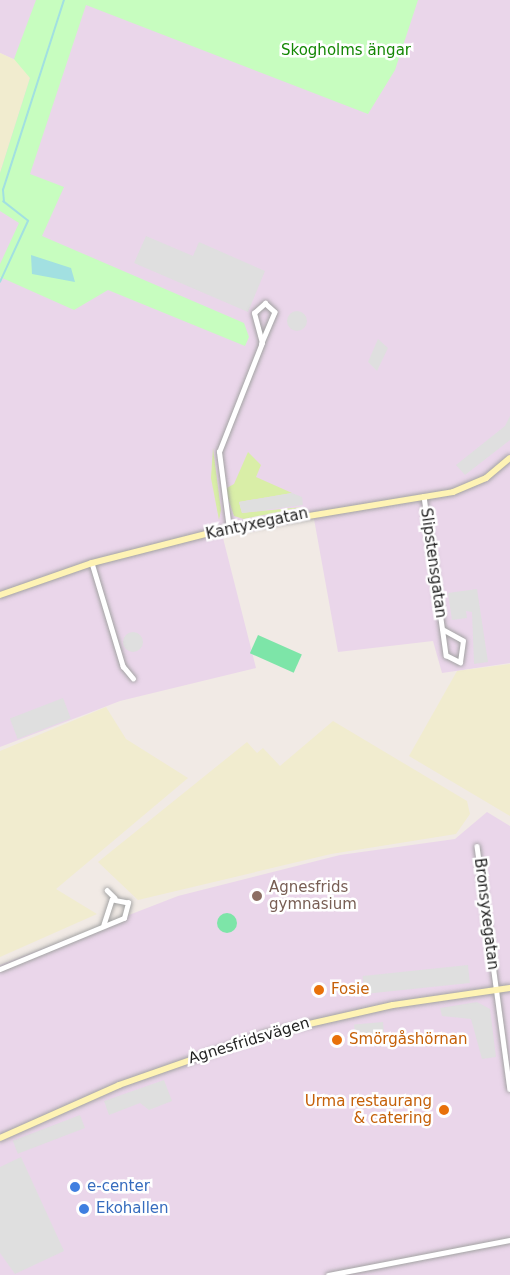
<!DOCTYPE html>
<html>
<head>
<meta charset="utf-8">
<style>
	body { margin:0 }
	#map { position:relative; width:510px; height:1275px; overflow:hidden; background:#f1eae5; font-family:"DejaVu Sans",sans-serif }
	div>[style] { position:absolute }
	.industrial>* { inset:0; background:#ead6ea }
	.farmland>* { inset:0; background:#f1eccf }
	.grass>* { inset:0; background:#d9eea7 }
	.park>* { inset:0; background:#c7fdbf }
	.pitch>* { inset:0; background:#7de5a8; transform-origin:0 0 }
	.round { border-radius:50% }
	.parking>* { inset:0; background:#dfdfdf; transform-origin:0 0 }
	.water>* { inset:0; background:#a2e0e1 }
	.stream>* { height:1.5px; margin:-0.75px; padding:0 0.75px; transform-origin:0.75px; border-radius:0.75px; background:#a2e0e1 }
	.roads { filter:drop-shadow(0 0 2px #a3a3a3) drop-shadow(0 0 2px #a3a3a3) }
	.street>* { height:4.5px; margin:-2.25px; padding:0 2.25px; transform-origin:2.25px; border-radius:2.25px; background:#fff }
	.secondary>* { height:6px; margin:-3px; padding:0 3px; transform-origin:3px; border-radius:3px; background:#fef3b5 }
	.dots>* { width:16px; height:16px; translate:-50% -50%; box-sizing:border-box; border:3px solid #fff; border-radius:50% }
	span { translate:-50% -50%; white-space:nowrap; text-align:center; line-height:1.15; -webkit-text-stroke:5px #fff; paint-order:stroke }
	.park-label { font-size:15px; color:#148704 }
	.street-label { font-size:15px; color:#1f1f1f }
	.education-label { font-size:15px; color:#785e54 }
	.left { translate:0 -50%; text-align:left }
	.food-label { font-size:15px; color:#c56008 }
	.right { translate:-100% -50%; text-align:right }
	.shop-label { font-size:15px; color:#366cbe }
</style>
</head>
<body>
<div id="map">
	<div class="industrial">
		<i style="clip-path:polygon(0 0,510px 0,510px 663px,442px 673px,433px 641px,338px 652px,314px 519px,223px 538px,256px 668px,120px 701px,0 747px,0 173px,22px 63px,0 53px)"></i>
		<i style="clip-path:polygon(487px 812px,510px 826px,510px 1275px,0 1275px,0 965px,178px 896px,340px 855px,455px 839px)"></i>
	</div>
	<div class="farmland">
		<i style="clip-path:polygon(0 53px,22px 63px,30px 78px,0 173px)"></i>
		<i style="clip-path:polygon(510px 664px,510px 816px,409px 756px,457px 671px)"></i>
		<i style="clip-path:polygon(106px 707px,126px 739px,188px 778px,56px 889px,97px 914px,0 957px,0 751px)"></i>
		<i style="clip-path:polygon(333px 721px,467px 801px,470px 814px,456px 834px,331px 854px,138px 900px,98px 862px,247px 742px,257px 753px,263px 748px,280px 766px)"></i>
	</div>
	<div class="grass">
		<i style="clip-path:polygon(213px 448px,221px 510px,219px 520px,211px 478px)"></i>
		<i style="clip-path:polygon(248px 452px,261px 465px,256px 477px,292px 493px,239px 502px,242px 513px,303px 507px,244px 519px,234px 516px,225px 489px,234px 484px)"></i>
	</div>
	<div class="park">
		<i style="clip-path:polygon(36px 0,418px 0,395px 70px,368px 114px,86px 5px,30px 174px,64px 187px,42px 236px,244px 323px,249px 337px,245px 346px,108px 290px,74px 310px,0 277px,0 264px,19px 223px,0 211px,0 173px,30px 78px,14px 59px)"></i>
	</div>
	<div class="pitch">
		<i style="left:258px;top:635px;width:48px;height:20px;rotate:24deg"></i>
		<i class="round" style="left:217px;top:913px;width:20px;height:20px"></i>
	</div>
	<div class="parking">
		<i style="clip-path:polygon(146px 236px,193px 256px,199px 242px,265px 271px,248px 312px,134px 263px)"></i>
		<i class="round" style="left:287px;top:311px;width:20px;height:20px"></i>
		<i style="clip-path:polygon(378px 339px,388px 348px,377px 371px,368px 362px)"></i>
		<i style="clip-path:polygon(510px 416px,510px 440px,465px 475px,456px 465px,505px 426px)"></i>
		<i style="clip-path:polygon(292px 493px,302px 497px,303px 505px,242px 513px,239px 502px)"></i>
		<i style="clip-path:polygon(477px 589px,488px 662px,474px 664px,472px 612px,466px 611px,467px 618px,452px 620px,448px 593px)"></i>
		<i class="round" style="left:123px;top:632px;width:20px;height:20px"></i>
		<i style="left:63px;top:698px;width:22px;height:57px;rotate:69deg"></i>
		<i style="left:468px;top:965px;width:18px;height:106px;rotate:84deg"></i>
		<i style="clip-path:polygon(477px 1002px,490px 1009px,496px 1057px,482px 1059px,471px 1019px,442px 1016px,440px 1008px)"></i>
		<i style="left:383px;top:1022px;width:12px;height:29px;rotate:85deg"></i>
		<i style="clip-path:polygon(164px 1080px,172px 1101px,149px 1110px,140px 1103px,109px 1115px,104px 1101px)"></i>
		<i style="left:80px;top:1115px;width:14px;height:72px;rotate:69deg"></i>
		<i style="clip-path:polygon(21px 1157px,64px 1251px,15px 1274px,0 1253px,0 1167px)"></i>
	</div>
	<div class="water">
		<i style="clip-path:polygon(31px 255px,71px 268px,75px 282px,32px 274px)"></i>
	</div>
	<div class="stream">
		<i style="left:0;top:282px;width:67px;rotate:-65.3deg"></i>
		<i style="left:28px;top:221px;width:31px;rotate:-142deg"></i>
		<i style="left:4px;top:202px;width:12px;rotate:-95deg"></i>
		<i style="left:3px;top:190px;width:200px;rotate:-72.2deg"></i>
	</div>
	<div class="roads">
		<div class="street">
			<i style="left:424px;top:496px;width:161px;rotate:82.1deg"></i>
			<i style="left:446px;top:655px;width:16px;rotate:27deg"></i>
			<i style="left:460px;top:662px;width:21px;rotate:-82deg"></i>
			<i style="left:463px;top:641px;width:23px;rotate:-151deg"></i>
			<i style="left:229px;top:529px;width:78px;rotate:-97.4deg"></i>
			<i style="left:219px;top:452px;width:117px;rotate:-68.5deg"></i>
			<i style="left:262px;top:343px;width:31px;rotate:-105deg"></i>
			<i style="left:254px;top:313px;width:15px;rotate:-42deg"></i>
			<i style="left:265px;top:303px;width:13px;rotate:42deg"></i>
			<i style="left:275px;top:312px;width:34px;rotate:113deg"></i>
			<i style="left:92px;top:563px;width:108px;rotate:73.2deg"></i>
			<i style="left:123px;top:666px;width:16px;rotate:50deg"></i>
			<i style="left:477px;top:846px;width:245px;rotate:82.3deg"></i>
			<i style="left:107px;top:890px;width:11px;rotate:45deg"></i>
			<i style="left:0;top:969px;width:134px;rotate:-22.4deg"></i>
			<i style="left:124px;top:918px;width:16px;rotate:-75deg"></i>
			<i style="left:128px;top:903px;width:16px;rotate:-169deg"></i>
			<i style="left:112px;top:900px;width:26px;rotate:108deg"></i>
			<i style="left:328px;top:1275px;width:185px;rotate:-10.9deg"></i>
		</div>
		<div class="secondary">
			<i style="left:0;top:595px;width:97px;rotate:-19.2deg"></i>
			<i style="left:92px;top:563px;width:130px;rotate:-14.3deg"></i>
			<i style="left:218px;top:531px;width:238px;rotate:-9.4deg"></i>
			<i style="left:453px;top:492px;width:36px;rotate:-23deg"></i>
			<i style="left:486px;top:478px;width:31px;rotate:-40deg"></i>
			<i style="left:0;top:1138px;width:130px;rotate:-24deg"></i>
			<i style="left:119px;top:1085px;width:155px;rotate:-19.3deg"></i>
			<i style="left:265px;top:1034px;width:131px;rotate:-12.8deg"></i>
			<i style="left:393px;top:1005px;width:118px;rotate:-8.3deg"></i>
		</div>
	</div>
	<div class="dots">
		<i style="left:257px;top:896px;background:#8d6e63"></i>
		<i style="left:319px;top:990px;background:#e8710a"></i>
		<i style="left:337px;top:1040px;background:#e8710a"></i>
		<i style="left:444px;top:1110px;background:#e8710a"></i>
		<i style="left:75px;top:1187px;background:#3f7fe0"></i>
		<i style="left:84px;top:1209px;background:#3f7fe0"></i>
	</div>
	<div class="park-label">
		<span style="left:346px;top:51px">Skogholms ängar</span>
	</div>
	<div class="street-label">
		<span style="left:257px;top:524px;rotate:-12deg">Kantyxegatan</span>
		<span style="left:433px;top:563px;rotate:82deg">Slipstensgatan</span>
		<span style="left:486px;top:914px;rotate:83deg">Bronsyxegatan</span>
		<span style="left:249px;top:1041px;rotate:-17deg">Agnesfridsvägen</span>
	</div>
	<div class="education-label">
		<span class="left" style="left:269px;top:896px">Agnesfrids<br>gymnasium</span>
	</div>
	<div class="food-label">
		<span class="left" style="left:331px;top:990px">Fosie</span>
		<span class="left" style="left:349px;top:1040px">Smörgåshörnan</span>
		<span class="right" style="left:432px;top:1110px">Urma restaurang<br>&amp; catering</span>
	</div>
	<div class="shop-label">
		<span class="left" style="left:87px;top:1187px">e-center</span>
		<span class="left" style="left:96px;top:1209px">Ekohallen</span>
	</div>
</div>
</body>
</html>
